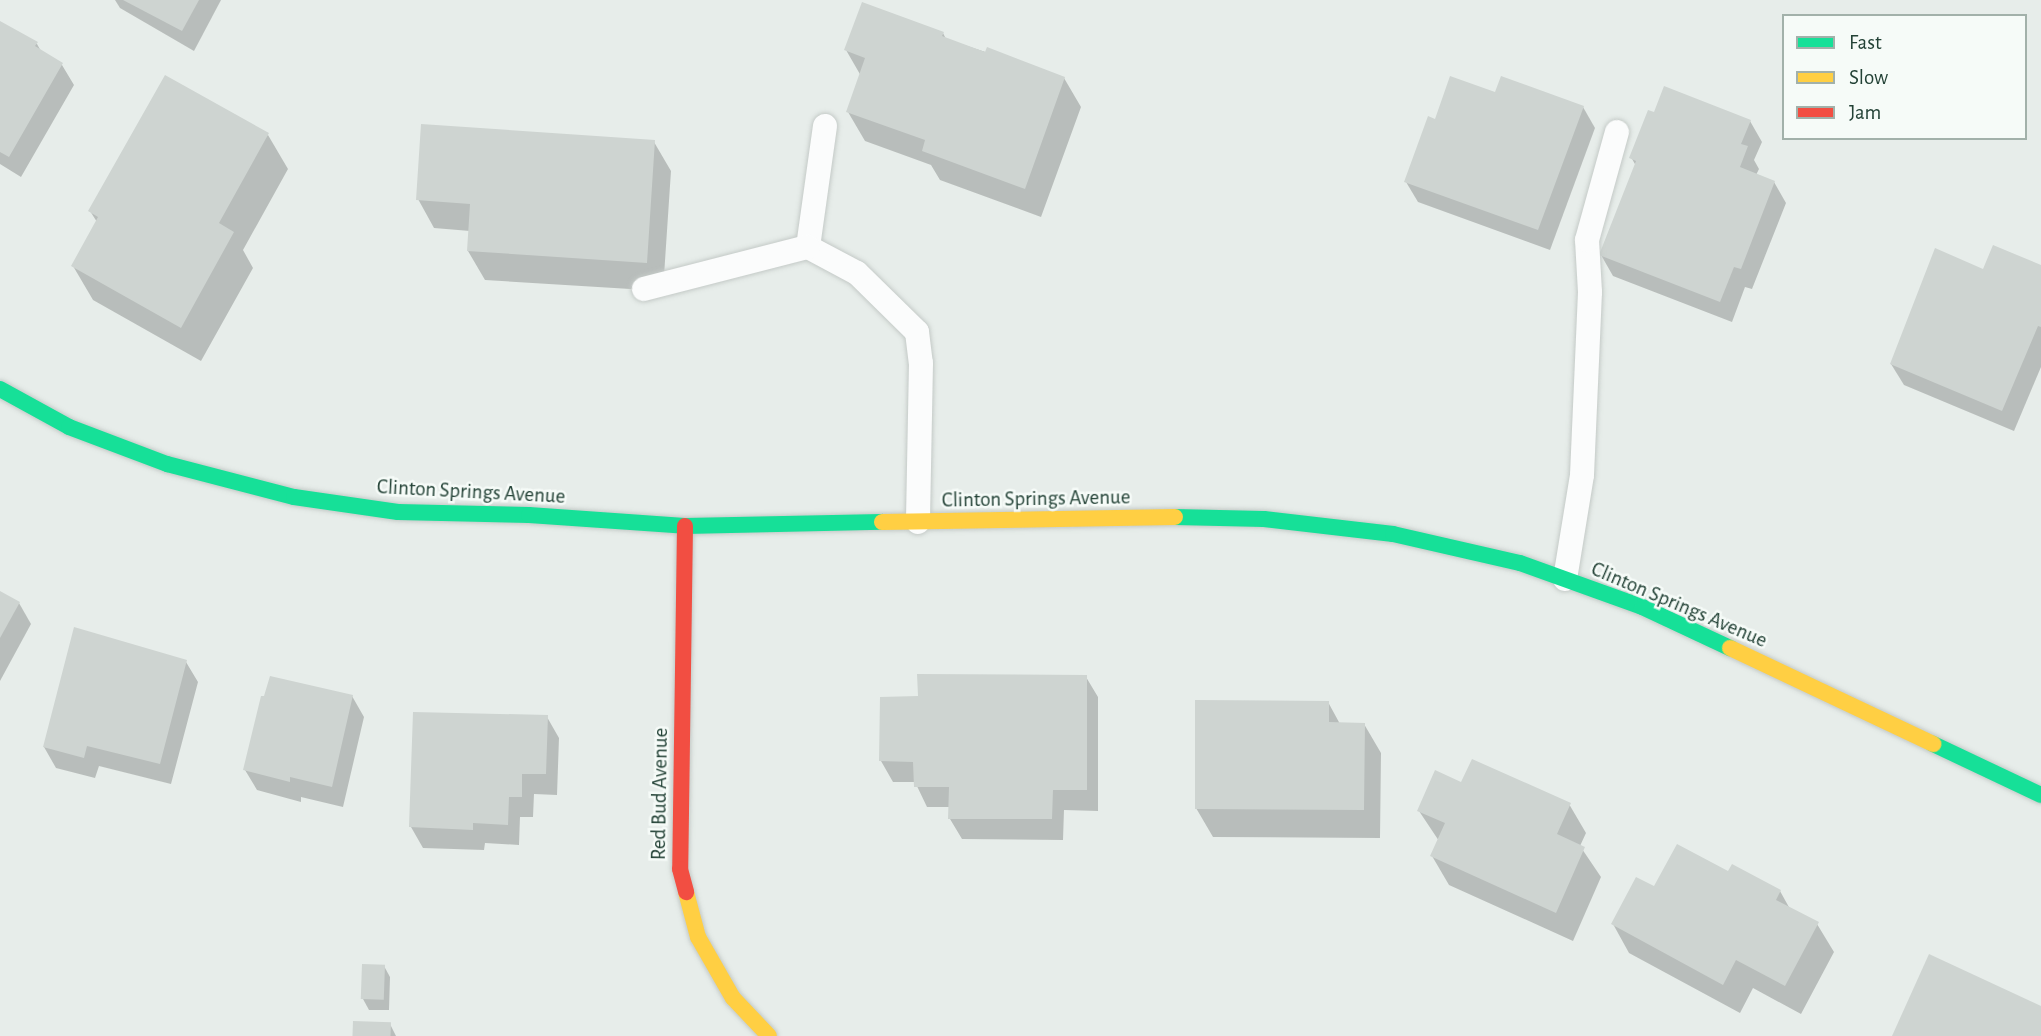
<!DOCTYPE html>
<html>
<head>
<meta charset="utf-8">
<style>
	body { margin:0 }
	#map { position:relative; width:2041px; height:1036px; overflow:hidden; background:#e7edea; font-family:"Alegreya Sans",sans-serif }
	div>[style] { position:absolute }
	.shadow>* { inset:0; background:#0003 }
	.building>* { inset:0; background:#ced4d1; transform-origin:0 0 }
	.roads { filter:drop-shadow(0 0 2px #c4cac7) drop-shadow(0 0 2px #c4cac7) }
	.lane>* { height:24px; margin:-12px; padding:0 12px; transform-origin:12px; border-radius:12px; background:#fbfcfc }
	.fast>* { height:16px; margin:-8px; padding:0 8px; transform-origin:8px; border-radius:8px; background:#16e098 }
	.slow>* { height:16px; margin:-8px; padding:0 8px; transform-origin:8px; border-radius:8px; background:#ffcf43 }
	.jam>* { height:16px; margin:-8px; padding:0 8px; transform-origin:8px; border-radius:8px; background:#f24e42 }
	span { translate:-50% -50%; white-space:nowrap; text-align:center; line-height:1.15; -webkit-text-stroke:5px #f6fbf8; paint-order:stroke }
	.street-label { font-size:21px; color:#234236 }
	.legend { position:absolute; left:1782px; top:14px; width:245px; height:126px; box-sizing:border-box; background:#f6fbf8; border:2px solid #a2b1aa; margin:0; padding:9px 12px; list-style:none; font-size:21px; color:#234236 }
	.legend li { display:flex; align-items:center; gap:14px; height:35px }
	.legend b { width:35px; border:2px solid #a2b1aa }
</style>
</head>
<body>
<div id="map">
	<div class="shadow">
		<i style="clip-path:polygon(115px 0,221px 0,194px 51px,120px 8px)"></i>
		<i style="clip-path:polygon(0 23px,37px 44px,42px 53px,62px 65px,74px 85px,21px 177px,0 164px)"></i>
		<i style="clip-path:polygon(943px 33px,946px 39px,1064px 78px,1081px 107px,1041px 217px,940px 180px,931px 165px,865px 141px,848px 112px,861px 76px,846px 50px)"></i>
		<i style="clip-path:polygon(1496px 94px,1583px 107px,1595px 128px,1550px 250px,1418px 202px,1406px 182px,1436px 121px)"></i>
		<i style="clip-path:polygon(1750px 121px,1762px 142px,1754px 160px,1759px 169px,1756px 175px,1774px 182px,1786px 203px,1752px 289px,1745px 287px,1732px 322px,1613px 276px,1601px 255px,1636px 166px,1631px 157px)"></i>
		<i style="clip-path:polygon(268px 135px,288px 169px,243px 250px,253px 268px,201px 361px,93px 300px,73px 266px,97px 222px,90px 211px)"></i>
		<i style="clip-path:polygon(654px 142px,671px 171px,663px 291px,485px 280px,468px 251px,470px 231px,434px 228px,418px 199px)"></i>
		<i style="clip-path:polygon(2041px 267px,2041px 367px,2014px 431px,1904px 385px,1891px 364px,1984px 272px)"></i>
		<i style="clip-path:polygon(0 593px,19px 603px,31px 624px,0 681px)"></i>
		<i style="clip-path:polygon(186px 662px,198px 682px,171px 784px,99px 766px,95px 778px,56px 768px,44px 747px)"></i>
		<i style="clip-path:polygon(1086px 677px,1098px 697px,1098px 811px,1064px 810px,1063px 840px,962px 839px,950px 819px,950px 807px,927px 807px,915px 782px,893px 782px,881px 761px,919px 698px)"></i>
		<i style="clip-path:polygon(352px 696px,364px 717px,343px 807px,301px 797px,301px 802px,257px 790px,245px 770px)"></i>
		<i style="clip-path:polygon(1328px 702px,1340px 724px,1364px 724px,1381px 753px,1380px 838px,1213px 837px,1196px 808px)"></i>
		<i style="clip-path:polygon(547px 717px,559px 738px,557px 795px,534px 794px,533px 817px,520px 817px,519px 845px,485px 843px,484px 850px,423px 848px,411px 827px)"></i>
		<i style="clip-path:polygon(1462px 785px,1569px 804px,1586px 833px,1580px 846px,1601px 877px,1573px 941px,1449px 885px,1432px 856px,1439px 841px,1419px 811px)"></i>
		<i style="clip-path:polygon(1729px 873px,1780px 891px,1790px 909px,1817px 924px,1834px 952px,1801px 1014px,1753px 988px,1740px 1013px,1629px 953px,1613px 924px,1655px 889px)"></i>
		<i style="clip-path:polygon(384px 966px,390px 977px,389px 1010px,369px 1010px,363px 999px)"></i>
		<i style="clip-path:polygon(390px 1024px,396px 1036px,354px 1036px)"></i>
	</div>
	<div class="building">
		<i style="clip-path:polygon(123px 0,199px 0,182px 31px)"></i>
		<i style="clip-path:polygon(862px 2px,944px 32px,942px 36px,985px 52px,987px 47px,1065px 77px,1025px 189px,922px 151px,925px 140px,846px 112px,865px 58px,844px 50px)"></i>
		<i style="clip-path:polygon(0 21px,38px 42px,35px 46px,63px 63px,9px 157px,0 152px)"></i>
		<i style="clip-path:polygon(165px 75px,269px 133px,219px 223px,234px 232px,181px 328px,71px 266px,98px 217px,88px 211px)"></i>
		<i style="clip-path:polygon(1450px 76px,1495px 92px,1501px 76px,1584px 106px,1538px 230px,1404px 182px,1428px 116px,1435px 119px)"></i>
		<i style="clip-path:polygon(1664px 86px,1751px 120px,1741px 144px,1748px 146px,1740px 167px,1775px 181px,1741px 269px,1734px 267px,1720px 302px,1599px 255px,1636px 161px,1629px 158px,1648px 110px,1654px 112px)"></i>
		<i style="clip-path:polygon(421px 124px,655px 140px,647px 263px,467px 251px,470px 204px,416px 200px)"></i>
		<i style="clip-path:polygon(1993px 245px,2041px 265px,2041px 327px,2038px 326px,2002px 411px,1890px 364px,1935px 248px,1983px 269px)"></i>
		<i style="clip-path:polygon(0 591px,20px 602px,0 638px)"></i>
		<i style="clip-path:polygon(74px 627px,187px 660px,160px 764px,87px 746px,84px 758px,43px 747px)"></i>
		<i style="clip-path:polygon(917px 674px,1087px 675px,1087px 790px,1053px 790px,1052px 819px,948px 819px,949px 787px,914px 787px,913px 762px,879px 761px,880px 697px,918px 696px)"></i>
		<i style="clip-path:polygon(270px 676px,353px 695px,332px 787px,290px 777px,290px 782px,243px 770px,261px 696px,264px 696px)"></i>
		<i style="clip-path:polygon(1195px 700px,1329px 701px,1329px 722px,1365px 723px,1364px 810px,1195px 809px)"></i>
		<i style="clip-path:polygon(413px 712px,548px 715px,546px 774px,522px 774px,522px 797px,509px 797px,508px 825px,473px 823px,473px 830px,409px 827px)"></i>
		<i style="clip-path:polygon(1472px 759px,1571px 803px,1557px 834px,1585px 847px,1556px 913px,1430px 856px,1445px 823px,1417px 811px,1435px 770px,1461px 782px)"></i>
		<i style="clip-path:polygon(1677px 844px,1728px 871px,1732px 864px,1781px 890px,1776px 900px,1819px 922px,1785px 986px,1736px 960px,1723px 985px,1611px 924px,1636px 877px,1654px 886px)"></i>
		<i style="clip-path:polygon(1929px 954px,2041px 1006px,2041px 1036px,1892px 1036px)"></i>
		<i style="left:362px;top:964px;width:23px;height:35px;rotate:2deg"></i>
		<i style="left:353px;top:1021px;width:38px;height:15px;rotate:2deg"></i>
	</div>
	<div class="roads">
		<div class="lane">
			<i style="left:825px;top:126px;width:122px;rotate:98deg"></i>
			<i style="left:808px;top:247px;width:55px;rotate:28deg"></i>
			<i style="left:857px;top:273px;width:84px;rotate:44.5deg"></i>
			<i style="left:917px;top:332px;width:31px;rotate:83deg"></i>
			<i style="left:921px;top:363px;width:159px;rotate:91.1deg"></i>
			<i style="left:644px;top:289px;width:169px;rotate:-14.4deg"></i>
			<i style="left:1565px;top:579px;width:105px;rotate:-80.7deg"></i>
			<i style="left:1582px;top:475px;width:183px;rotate:-87.5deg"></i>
			<i style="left:1590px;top:292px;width:52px;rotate:-93.3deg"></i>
			<i style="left:1587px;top:240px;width:112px;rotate:-74.5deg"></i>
		</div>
		<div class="fast">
			<i style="left:0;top:389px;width:79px;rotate:28.8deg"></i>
			<i style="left:69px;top:427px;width:105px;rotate:20.7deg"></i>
			<i style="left:167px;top:464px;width:131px;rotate:14.6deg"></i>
			<i style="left:294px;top:497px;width:105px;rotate:8.2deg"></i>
			<i style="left:398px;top:512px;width:131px;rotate:1.3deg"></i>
			<i style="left:529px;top:515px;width:156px;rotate:4deg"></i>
			<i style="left:685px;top:526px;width:197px;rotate:-1.2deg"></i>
			<i style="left:1175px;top:517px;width:89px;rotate:1.3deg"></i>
			<i style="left:1264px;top:519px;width:130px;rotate:6.6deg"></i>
			<i style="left:1393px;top:534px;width:130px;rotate:12.9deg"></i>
			<i style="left:1520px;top:563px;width:130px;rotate:19.8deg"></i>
			<i style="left:1642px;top:607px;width:97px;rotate:25deg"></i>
			<i style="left:1933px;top:744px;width:119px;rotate:25.3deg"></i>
		</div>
		<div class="slow">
			<i style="left:882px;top:522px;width:293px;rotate:-1deg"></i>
			<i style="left:1730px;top:648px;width:225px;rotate:25.3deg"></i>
			<i style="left:686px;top:892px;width:47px;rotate:75.1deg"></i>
			<i style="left:698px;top:937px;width:70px;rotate:60.2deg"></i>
			<i style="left:733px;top:998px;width:52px;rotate:46.5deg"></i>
		</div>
		<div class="jam">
			<i style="left:685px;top:526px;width:343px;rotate:90.8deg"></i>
			<i style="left:680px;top:869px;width:24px;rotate:75deg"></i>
		</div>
	</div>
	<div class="street-label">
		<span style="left:471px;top:492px;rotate:3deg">Clinton Springs Avenue</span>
		<span style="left:1036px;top:499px;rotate:-1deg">Clinton Springs Avenue</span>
		<span style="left:1679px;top:605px;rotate:23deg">Clinton Springs Avenue</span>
		<span style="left:660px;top:794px;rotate:-89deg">Red Bud Avenue</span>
	</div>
	<ul class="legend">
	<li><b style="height:9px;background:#16e098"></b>Fast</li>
	<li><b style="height:9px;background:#ffcf43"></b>Slow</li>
	<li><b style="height:9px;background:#f24e42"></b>Jam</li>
	</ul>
</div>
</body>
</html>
